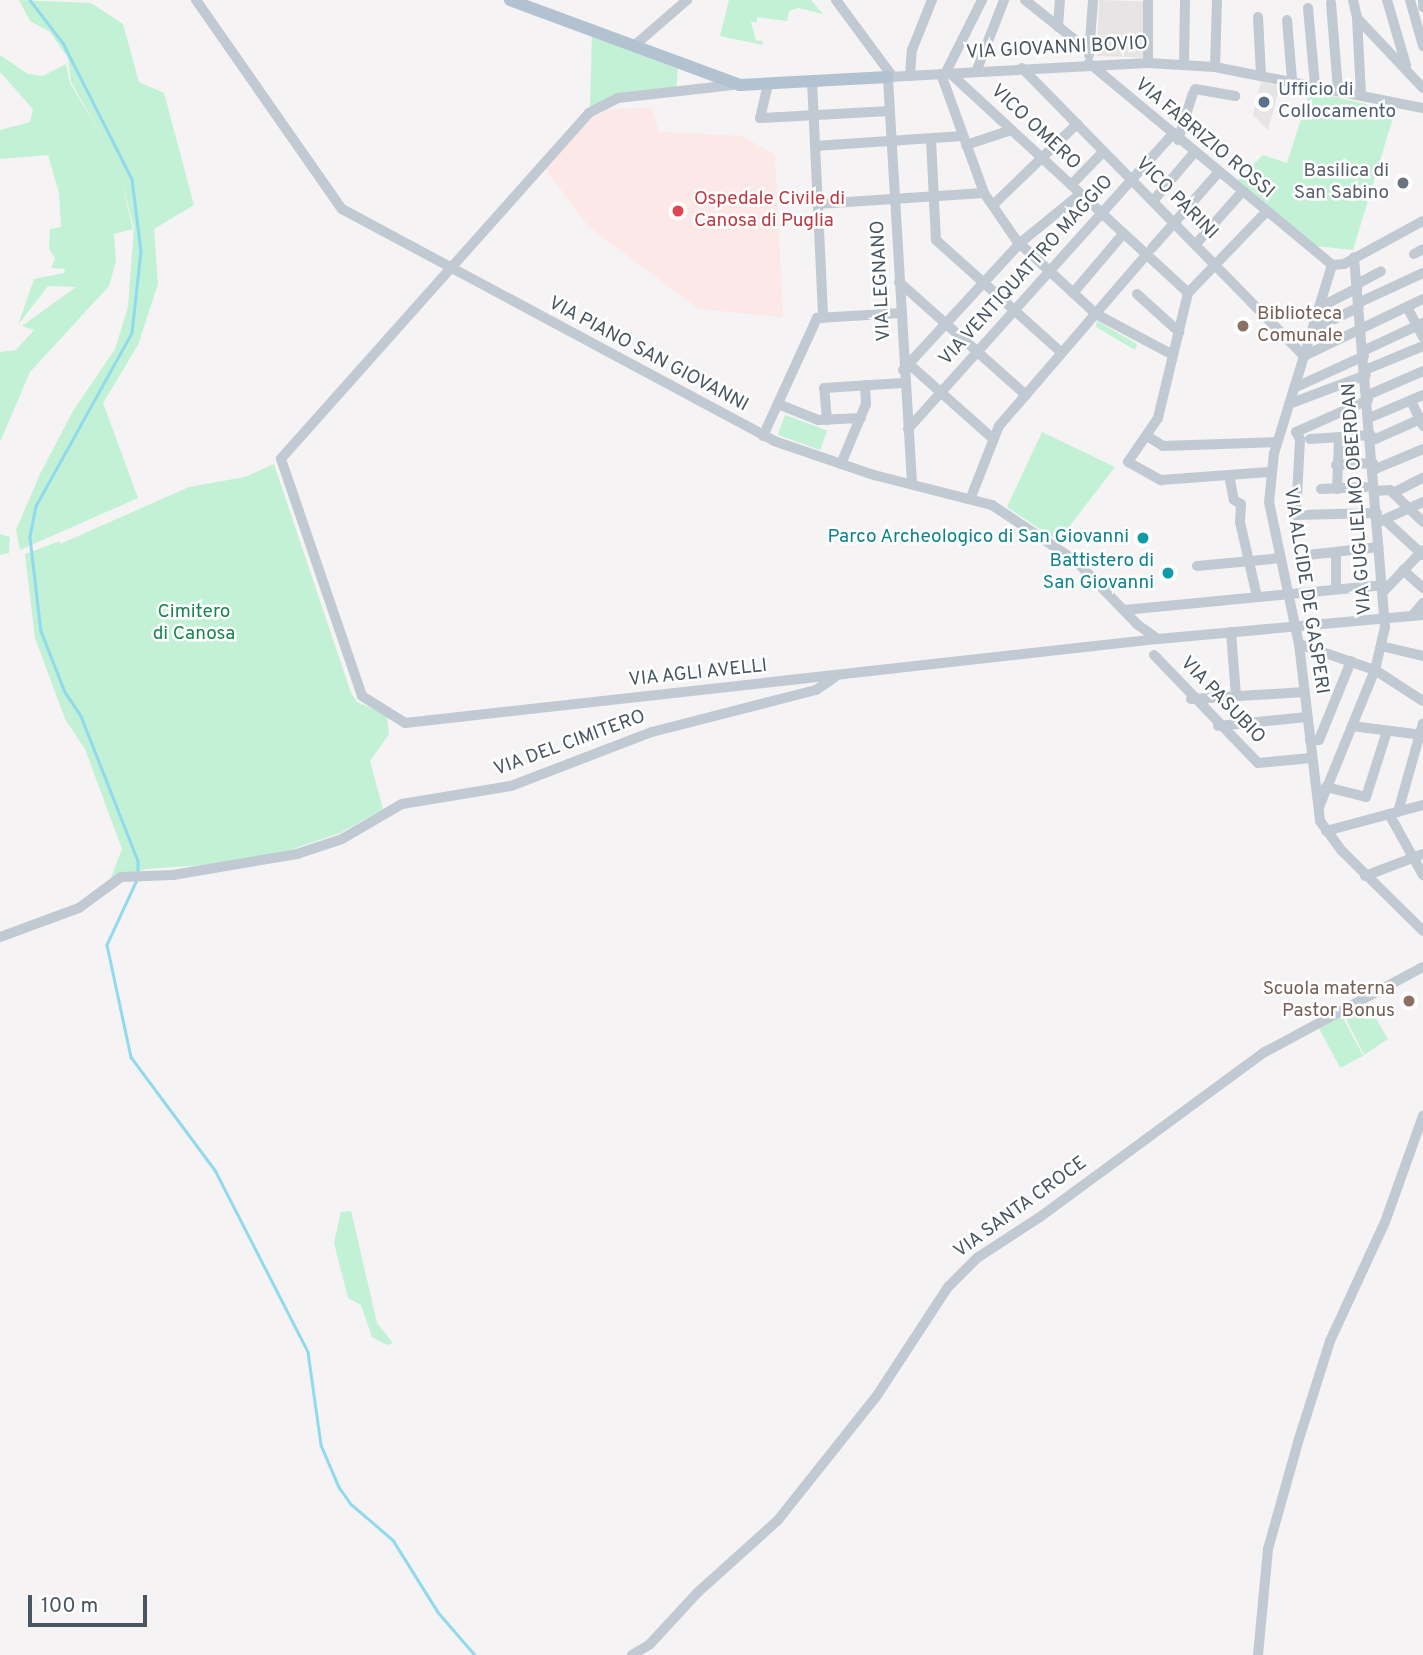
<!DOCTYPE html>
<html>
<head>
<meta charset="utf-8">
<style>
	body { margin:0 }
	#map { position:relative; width:1423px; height:1655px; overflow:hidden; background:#f5f3f3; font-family:Overpass,sans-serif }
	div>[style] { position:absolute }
	.education>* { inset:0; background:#e6e4e5; transform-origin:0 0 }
	.medical>* { inset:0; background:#fce8e6 }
	.green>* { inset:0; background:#c3f1d5; transform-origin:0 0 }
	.stream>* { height:2.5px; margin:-1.25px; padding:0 1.25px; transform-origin:1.25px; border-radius:1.25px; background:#90daee }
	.minor>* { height:10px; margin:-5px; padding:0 5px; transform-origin:5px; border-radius:5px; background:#c1cad2 }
	.major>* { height:12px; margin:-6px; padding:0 6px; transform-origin:6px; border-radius:6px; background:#b3c2d1 }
	.dots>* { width:19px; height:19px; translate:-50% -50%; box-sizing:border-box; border:4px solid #fff; border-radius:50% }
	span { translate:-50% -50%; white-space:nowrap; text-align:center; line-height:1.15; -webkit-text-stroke:5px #fff; paint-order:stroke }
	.street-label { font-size:19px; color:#4a5661 }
	.service-label { font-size:19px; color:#4e5e75 }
	.left { translate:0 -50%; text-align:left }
	.worship-label { font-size:19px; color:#5b616d }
	.right { translate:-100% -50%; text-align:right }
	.health-label { font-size:19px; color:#be3a42 }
	.education-label { font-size:19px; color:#785e54 }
	.culture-label { font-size:19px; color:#0d838f }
	.park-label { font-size:19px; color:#17864f }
	.scale { position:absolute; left:28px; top:1595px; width:119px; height:32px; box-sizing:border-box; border:4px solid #4a5661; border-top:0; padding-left:9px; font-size:21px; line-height:24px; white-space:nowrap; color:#4a5661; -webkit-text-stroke:5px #fff; paint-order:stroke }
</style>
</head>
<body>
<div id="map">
	<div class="education">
		<i style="left:1099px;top:0;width:46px;height:56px;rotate:2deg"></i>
		<i style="clip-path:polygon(1261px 82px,1280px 86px,1268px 130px,1253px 115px)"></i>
	</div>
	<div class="medical">
		<i style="clip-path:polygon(652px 108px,659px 132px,742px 136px,775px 155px,783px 317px,699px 309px,589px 227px,544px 167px,590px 119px,609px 109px)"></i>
	</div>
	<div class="green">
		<i style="clip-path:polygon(19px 0,91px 3px,123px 24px,139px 82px,164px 93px,194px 205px,154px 229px,158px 284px,138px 345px,103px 403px,138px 498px,20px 550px,16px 530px,40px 474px,73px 411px,115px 349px,128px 307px,134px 227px,121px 180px,133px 229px,114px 234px,116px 261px,109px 286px,30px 372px,0 442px,0 352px,16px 350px,34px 330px,22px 326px,76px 287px,48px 286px,18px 325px,34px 279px,64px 273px,65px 269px,51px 268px,55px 258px,49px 249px,50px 229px,61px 227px,59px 193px,48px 155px,0 159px,0 130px,30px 122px,33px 109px,0 72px,0 55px,28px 74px,43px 76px,66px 64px,70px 83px,106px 143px,71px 82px,68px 58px,50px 32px,30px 21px)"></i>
		<i style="clip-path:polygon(729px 0,811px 0,823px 14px,798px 8px,789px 11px,787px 21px,757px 17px,757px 22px,751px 22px,756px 41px,762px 40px,763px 45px,720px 36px)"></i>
		<i style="clip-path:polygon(592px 35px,678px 69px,676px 90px,590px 108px)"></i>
		<i style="clip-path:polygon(1310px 91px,1395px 111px,1353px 250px,1316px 246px,1237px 181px,1263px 155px,1287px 163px)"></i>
		<i style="clip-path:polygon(1097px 321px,1137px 344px,1135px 350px,1096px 327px)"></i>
		<i style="left:785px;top:415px;width:45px;height:21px;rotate:20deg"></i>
		<i style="clip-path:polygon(1042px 432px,1115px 467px,1058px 541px,1007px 507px)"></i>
		<i style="clip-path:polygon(274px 464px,351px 693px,357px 702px,387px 715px,389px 734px,370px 761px,383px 809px,340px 833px,290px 850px,221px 864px,146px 869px,110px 880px,122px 849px,85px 749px,65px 719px,35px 638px,25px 554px,60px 541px,60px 544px,189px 487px,245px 477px)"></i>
		<i style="clip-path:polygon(0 534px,10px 537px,9px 553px,0 555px)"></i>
		<i style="clip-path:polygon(1367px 1003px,1388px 1039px,1364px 1055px,1344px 1015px)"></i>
		<i style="left:1342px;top:1016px;width:45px;height:26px;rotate:62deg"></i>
		<i style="clip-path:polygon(351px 1211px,377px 1323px,393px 1343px,387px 1345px,372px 1337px,361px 1305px,348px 1298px,334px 1243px,341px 1212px)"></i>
	</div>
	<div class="stream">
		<i style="left:30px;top:0;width:54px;rotate:52.5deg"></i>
		<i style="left:63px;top:43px;width:153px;rotate:63.1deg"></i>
		<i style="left:132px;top:179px;width:73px;rotate:82.9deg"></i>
		<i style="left:141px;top:251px;width:82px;rotate:96.3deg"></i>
		<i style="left:132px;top:333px;width:198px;rotate:119deg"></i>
		<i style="left:36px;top:506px;width:33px;rotate:101deg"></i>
		<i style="left:30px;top:538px;width:94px;rotate:83.3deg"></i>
		<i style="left:41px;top:631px;width:66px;rotate:68.5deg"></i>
		<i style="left:65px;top:692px;width:29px;rotate:56deg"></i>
		<i style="left:81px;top:716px;width:156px;rotate:68.5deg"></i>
		<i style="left:138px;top:861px;width:12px;rotate:90deg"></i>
		<i style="left:137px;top:880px;width:72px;rotate:114.8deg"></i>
		<i style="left:107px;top:945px;width:115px;rotate:77.9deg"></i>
		<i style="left:131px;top:1057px;width:141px;rotate:53.4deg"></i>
		<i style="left:215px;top:1170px;width:204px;rotate:62.9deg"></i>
		<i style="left:308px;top:1352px;width:94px;rotate:82deg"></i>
		<i style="left:321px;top:1445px;width:46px;rotate:66.8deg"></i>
		<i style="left:339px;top:1487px;width:21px;rotate:55deg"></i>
		<i style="left:351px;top:1504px;width:55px;rotate:40.6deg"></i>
		<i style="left:393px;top:1540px;width:85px;rotate:58deg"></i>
		<i style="left:438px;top:1612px;width:57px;rotate:49.3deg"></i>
	</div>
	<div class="minor">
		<i style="left:196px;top:0;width:255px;rotate:55.1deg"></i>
		<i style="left:342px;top:209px;width:490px;rotate:28.2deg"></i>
		<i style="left:774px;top:441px;width:106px;rotate:18.8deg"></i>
		<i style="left:874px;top:475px;width:122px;rotate:14.3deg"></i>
		<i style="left:992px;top:505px;width:101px;rotate:33.7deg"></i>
		<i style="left:1076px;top:561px;width:89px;rotate:45.9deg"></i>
		<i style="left:1138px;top:625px;width:24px;rotate:35deg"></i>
		<i style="left:836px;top:0;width:96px;rotate:53.5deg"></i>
		<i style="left:1025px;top:0;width:82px;rotate:38.6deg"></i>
		<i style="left:1353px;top:0;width:18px;rotate:77deg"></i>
		<i style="left:1357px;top:18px;width:96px;rotate:46.7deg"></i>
		<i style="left:1387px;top:0;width:68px;rotate:73.7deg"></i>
		<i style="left:1410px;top:0;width:48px;rotate:74.2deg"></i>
		<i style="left:1423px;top:0;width:7px;rotate:90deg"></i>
		<i style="left:1331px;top:3px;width:87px;rotate:85.4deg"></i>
		<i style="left:1308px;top:8px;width:77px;rotate:84.8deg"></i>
		<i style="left:1258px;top:17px;width:57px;rotate:87deg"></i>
		<i style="left:1357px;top:18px;width:77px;rotate:87deg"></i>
		<i style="left:1287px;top:20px;width:60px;rotate:85.2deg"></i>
		<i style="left:1058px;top:27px;width:27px;rotate:-86deg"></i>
		<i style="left:635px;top:45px;width:69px;rotate:-40.9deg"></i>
		<i style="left:1089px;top:55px;width:55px;rotate:-85.8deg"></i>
		<i style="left:1089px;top:63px;width:316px;rotate:39.7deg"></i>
		<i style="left:1148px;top:63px;width:63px;rotate:-90deg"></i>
		<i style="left:1184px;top:65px;width:65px;rotate:-89.1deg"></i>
		<i style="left:1215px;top:67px;width:67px;rotate:-88.3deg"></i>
		<i style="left:1022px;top:68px;width:403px;rotate:45.6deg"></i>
		<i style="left:1304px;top:356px;width:132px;rotate:-25.6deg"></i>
		<i style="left:976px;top:72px;width:77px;rotate:-68.7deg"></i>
		<i style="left:941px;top:74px;width:127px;rotate:70.1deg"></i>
		<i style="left:984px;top:193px;width:58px;rotate:55.5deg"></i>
		<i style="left:1017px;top:241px;width:108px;rotate:42.7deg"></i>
		<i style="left:1096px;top:314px;width:87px;rotate:28deg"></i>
		<i style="left:945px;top:74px;width:83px;rotate:-63.4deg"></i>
		<i style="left:951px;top:74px;width:323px;rotate:42.7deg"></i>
		<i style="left:910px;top:76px;width:26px;rotate:-86deg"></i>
		<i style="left:912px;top:50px;width:54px;rotate:-68.2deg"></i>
		<i style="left:812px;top:81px;width:237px;rotate:87.3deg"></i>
		<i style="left:768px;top:84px;width:35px;rotate:103deg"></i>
		<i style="left:760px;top:118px;width:130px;rotate:-3.1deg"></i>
		<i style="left:733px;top:85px;width:116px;rotate:173.6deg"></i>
		<i style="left:618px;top:98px;width:33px;rotate:153deg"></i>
		<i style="left:589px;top:113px;width:463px;rotate:131.7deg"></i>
		<i style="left:281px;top:459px;width:250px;rotate:71.1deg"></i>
		<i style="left:362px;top:696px;width:51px;rotate:32.1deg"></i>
		<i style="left:405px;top:723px;width:758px;rotate:-6.37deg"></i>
		<i style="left:1158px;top:639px;width:266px;rotate:-5.2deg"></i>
		<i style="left:1195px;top:89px;width:41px;rotate:9.9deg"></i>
		<i style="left:931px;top:139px;width:101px;rotate:87.2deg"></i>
		<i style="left:936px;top:240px;width:169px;rotate:41.9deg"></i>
		<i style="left:1178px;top:140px;width:49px;rotate:-72.3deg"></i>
		<i style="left:966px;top:145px;width:47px;rotate:-18.4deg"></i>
		<i style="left:815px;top:146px;width:148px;rotate:-3.9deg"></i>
		<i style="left:1071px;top:185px;width:47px;rotate:-45.9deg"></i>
		<i style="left:1153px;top:201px;width:63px;rotate:-49.5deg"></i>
		<i style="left:817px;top:204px;width:167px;rotate:-3.8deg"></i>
		<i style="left:993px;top:205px;width:117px;rotate:-44deg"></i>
		<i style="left:1265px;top:213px;width:111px;rotate:133.9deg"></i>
		<i style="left:1188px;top:293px;width:129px;rotate:103.5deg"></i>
		<i style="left:1158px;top:418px;width:53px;rotate:124.3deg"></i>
		<i style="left:1128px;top:462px;width:38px;rotate:29deg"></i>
		<i style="left:1161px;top:480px;width:108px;rotate:-4.2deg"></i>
		<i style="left:1196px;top:244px;width:68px;rotate:-48.6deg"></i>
		<i style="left:1152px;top:248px;width:100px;rotate:-48.7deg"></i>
		<i style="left:1414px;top:254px;width:10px;rotate:-29deg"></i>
		<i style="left:1332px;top:265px;width:197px;rotate:107.1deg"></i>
		<i style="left:1274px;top:453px;width:49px;rotate:95.8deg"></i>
		<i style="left:1269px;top:502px;width:145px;rotate:78.1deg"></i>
		<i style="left:1299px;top:644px;width:178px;rotate:83.2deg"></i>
		<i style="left:1320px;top:821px;width:37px;rotate:54deg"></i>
		<i style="left:1342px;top:851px;width:114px;rotate:44.6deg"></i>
		<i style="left:1332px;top:265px;width:12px;rotate:-5deg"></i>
		<i style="left:1344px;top:264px;width:90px;rotate:-28.6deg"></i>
		<i style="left:899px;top:282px;width:170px;rotate:41.7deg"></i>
		<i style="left:1357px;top:284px;width:27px;rotate:-28deg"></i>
		<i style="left:1073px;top:293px;width:77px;rotate:-49.7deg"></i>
		<i style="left:1137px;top:294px;width:57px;rotate:42.1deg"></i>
		<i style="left:1321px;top:301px;width:7px;rotate:16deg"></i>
		<i style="left:1328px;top:303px;width:33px;rotate:-27deg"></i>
		<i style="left:1358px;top:303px;width:72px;rotate:-24.8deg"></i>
		<i style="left:1407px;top:307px;width:34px;rotate:62deg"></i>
		<i style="left:1314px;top:324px;width:6px;rotate:18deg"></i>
		<i style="left:1320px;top:326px;width:43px;rotate:-26deg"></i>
		<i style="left:1363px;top:351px;width:66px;rotate:-25deg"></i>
		<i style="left:909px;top:364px;width:111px;rotate:41.7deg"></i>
		<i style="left:903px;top:370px;width:173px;rotate:-47.3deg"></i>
		<i style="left:1020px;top:243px;width:77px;rotate:-39.2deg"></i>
		<i style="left:1365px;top:370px;width:63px;rotate:-22.5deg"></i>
		<i style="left:1294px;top:388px;width:77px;rotate:-24.6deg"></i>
		<i style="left:1368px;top:395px;width:60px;rotate:-23.6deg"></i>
		<i style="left:1368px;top:400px;width:79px;rotate:156deg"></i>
		<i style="left:1296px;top:432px;width:8px;rotate:60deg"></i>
		<i style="left:1300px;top:439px;width:76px;rotate:93deg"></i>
		<i style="left:1296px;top:515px;width:81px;rotate:-1.4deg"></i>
		<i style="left:1411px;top:401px;width:28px;rotate:64deg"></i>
		<i style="left:778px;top:404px;width:43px;rotate:21.8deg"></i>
		<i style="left:818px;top:420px;width:43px;rotate:-2.7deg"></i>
		<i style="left:1289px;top:404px;width:82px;rotate:-20.6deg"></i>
		<i style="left:1369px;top:418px;width:59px;rotate:-23.1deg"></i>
		<i style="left:827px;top:420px;width:32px;rotate:-95deg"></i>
		<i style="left:824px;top:388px;width:79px;rotate:-3.6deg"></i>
		<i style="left:908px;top:429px;width:395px;rotate:-48.1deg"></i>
		<i style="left:763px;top:436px;width:130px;rotate:-65.4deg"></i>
		<i style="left:817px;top:318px;width:85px;rotate:-3.4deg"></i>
		<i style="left:1147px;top:436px;width:19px;rotate:32deg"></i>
		<i style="left:1163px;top:446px;width:114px;rotate:-2deg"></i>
		<i style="left:1310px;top:439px;width:61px;rotate:-3.8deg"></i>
		<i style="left:1371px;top:441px;width:57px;rotate:-23.9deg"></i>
		<i style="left:841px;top:464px;width:65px;rotate:-67.4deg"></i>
		<i style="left:866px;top:404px;width:19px;rotate:-93deg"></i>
		<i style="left:1336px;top:465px;width:37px;rotate:-3deg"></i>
		<i style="left:1373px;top:470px;width:54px;rotate:-22.8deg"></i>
		<i style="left:1229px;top:475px;width:25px;rotate:79deg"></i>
		<i style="left:1234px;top:500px;width:8px;rotate:30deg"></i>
		<i style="left:1241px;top:504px;width:18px;rotate:93deg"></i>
		<i style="left:1240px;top:522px;width:77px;rotate:77.2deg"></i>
		<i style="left:912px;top:483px;width:407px;rotate:-93.4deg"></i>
		<i style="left:888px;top:77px;width:260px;rotate:-3.1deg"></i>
		<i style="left:1148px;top:63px;width:67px;rotate:3.4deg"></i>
		<i style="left:1215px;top:67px;width:212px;rotate:11.2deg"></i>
		<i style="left:1321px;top:489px;width:44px;rotate:-2.6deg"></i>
		<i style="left:1337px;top:489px;width:49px;rotate:-87.7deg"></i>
		<i style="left:1375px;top:491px;width:15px;rotate:-4deg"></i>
		<i style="left:1390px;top:490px;width:46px;rotate:44.1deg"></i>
		<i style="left:1393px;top:493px;width:34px;rotate:-27deg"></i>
		<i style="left:971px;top:497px;width:76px;rotate:-68.5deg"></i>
		<i style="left:999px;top:426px;width:225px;rotate:-49.3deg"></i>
		<i style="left:1385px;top:520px;width:52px;rotate:42.6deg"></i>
		<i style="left:1381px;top:521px;width:46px;rotate:-24.3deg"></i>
		<i style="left:1336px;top:552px;width:37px;rotate:90deg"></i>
		<i style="left:1308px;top:555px;width:71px;rotate:-6.4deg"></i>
		<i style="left:1197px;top:566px;width:84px;rotate:-5.4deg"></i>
		<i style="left:1403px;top:570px;width:27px;rotate:42deg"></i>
		<i style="left:1383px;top:592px;width:58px;rotate:-46.4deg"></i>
		<i style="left:1124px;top:610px;width:259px;rotate:-5.5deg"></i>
		<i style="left:1412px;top:616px;width:17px;rotate:-50deg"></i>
		<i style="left:1231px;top:632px;width:64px;rotate:85.5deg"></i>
		<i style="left:1299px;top:644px;width:80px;rotate:18.9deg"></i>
		<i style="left:1375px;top:670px;width:57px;rotate:32.9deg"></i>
		<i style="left:1381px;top:646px;width:43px;rotate:13.4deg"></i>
		<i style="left:1154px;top:655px;width:150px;rotate:46.1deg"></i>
		<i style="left:1258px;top:763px;width:53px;rotate:-5.4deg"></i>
		<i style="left:1191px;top:699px;width:113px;rotate:-3.5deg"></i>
		<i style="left:1218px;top:726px;width:89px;rotate:-5.8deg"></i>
		<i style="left:1352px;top:726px;width:71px;rotate:7.3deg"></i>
		<i style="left:1310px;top:740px;width:9px"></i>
		<i style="left:1319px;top:740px;width:85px;rotate:-67.9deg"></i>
		<i style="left:1326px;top:787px;width:41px;rotate:14deg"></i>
		<i style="left:1366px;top:797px;width:69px;rotate:-72.3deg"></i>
		<i style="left:1319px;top:807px;width:148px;rotate:-67.8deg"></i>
		<i style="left:1375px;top:670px;width:44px;rotate:-76.9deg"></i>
		<i style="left:1385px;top:627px;width:371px;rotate:-94.8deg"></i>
		<i style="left:1398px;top:812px;width:92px;rotate:-74.3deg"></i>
		<i style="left:1389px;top:814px;width:70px;rotate:60.9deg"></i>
		<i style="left:1326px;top:831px;width:100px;rotate:-15deg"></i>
		<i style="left:1365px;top:876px;width:62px;rotate:-20.8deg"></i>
		<i style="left:0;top:937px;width:84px;rotate:-20.2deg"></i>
		<i style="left:79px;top:908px;width:52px;rotate:-36.4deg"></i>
		<i style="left:121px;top:877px;width:52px;rotate:-2.2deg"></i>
		<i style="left:173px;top:875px;width:126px;rotate:-9.6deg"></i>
		<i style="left:297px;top:854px;width:47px;rotate:-18.4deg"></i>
		<i style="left:342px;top:839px;width:69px;rotate:-30.3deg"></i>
		<i style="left:402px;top:804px;width:110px;rotate:-9.4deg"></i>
		<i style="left:511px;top:786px;width:151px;rotate:-21deg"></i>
		<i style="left:652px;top:732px;width:169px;rotate:-14.4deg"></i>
		<i style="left:816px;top:690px;width:22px;rotate:-34deg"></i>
		<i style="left:632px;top:1655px;width:21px;rotate:-31deg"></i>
		<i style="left:650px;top:1644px;width:69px;rotate:-47.3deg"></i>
		<i style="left:697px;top:1593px;width:109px;rotate:-42deg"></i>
		<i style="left:778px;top:1520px;width:157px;rotate:-51.5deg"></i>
		<i style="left:876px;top:1397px;width:131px;rotate:-56.8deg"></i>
		<i style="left:948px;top:1287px;width:41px;rotate:-45deg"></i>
		<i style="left:977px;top:1258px;width:75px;rotate:-33.1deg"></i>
		<i style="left:1040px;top:1217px;width:279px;rotate:-36.3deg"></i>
		<i style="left:1265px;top:1052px;width:179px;rotate:-28.3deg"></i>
		<i style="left:1258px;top:1655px;width:106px;rotate:-84.6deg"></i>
		<i style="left:1268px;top:1549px;width:111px;rotate:-74.3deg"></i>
		<i style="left:1298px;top:1442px;width:106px;rotate:-72.4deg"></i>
		<i style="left:1330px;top:1341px;width:131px;rotate:-65.2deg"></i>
		<i style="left:1385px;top:1222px;width:113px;rotate:-70.3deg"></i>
	</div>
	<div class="major">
		<i style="left:510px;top:0;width:245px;rotate:20.3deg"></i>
		<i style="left:740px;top:85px;width:148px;rotate:-3.1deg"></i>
	</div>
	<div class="dots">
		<i style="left:1264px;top:102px;background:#5c6f8a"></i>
		<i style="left:1403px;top:183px;background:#6b7280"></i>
		<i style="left:678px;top:211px;background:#e0444e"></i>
		<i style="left:1243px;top:326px;background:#8d6e63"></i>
		<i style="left:1143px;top:538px;background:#0f9aa8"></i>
		<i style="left:1168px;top:573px;background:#0f9aa8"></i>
		<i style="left:1409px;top:1001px;background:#8d6e63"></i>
	</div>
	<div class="street-label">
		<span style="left:1057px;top:49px;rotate:-3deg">VIA GIOVANNI BOVIO</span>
		<span style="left:1035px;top:128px;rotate:43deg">VICO OMERO</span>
		<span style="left:1204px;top:139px;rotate:40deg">VIA FABRIZIO ROSSI</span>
		<span style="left:1176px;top:199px;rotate:45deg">VICO PARINI</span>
		<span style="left:1027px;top:271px;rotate:-48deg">VIA VENTIQUATTRO MAGGIO</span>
		<span style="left:882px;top:281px;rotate:-93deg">VIA LEGNANO</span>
		<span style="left:648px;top:355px;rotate:28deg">VIA PIANO SAN GIOVANNI</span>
		<span style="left:1358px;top:499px;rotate:-94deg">VIA GUGLIELMO OBERDAN</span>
		<span style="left:1305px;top:591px;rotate:81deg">VIA ALCIDE DE GASPERI</span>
		<span style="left:698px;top:674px;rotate:-6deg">VIA AGLI AVELLI</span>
		<span style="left:1222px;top:701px;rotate:46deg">VIA PASUBIO</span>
		<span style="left:570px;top:744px;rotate:-20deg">VIA DEL CIMITERO</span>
		<span style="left:1021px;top:1208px;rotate:-36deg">VIA SANTA CROCE</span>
	</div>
	<div class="service-label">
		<span class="left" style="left:1278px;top:102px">Ufficio di<br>Collocamento</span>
	</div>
	<div class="worship-label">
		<span class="right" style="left:1389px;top:183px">Basilica di<br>San Sabino</span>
	</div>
	<div class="health-label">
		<span class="left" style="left:694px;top:211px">Ospedale Civile di<br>Canosa di Puglia</span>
	</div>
	<div class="education-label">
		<span class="left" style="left:1257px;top:326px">Biblioteca<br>Comunale</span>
		<span class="right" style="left:1395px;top:1001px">Scuola materna<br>Pastor Bonus</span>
	</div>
	<div class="culture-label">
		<span class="right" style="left:1129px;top:538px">Parco Archeologico di San Giovanni</span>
		<span class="right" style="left:1154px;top:573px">Battistero di<br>San Giovanni</span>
	</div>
	<div class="park-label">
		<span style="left:194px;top:624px">Cimitero<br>di Canosa</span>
	</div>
	<div class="scale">100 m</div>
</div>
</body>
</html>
